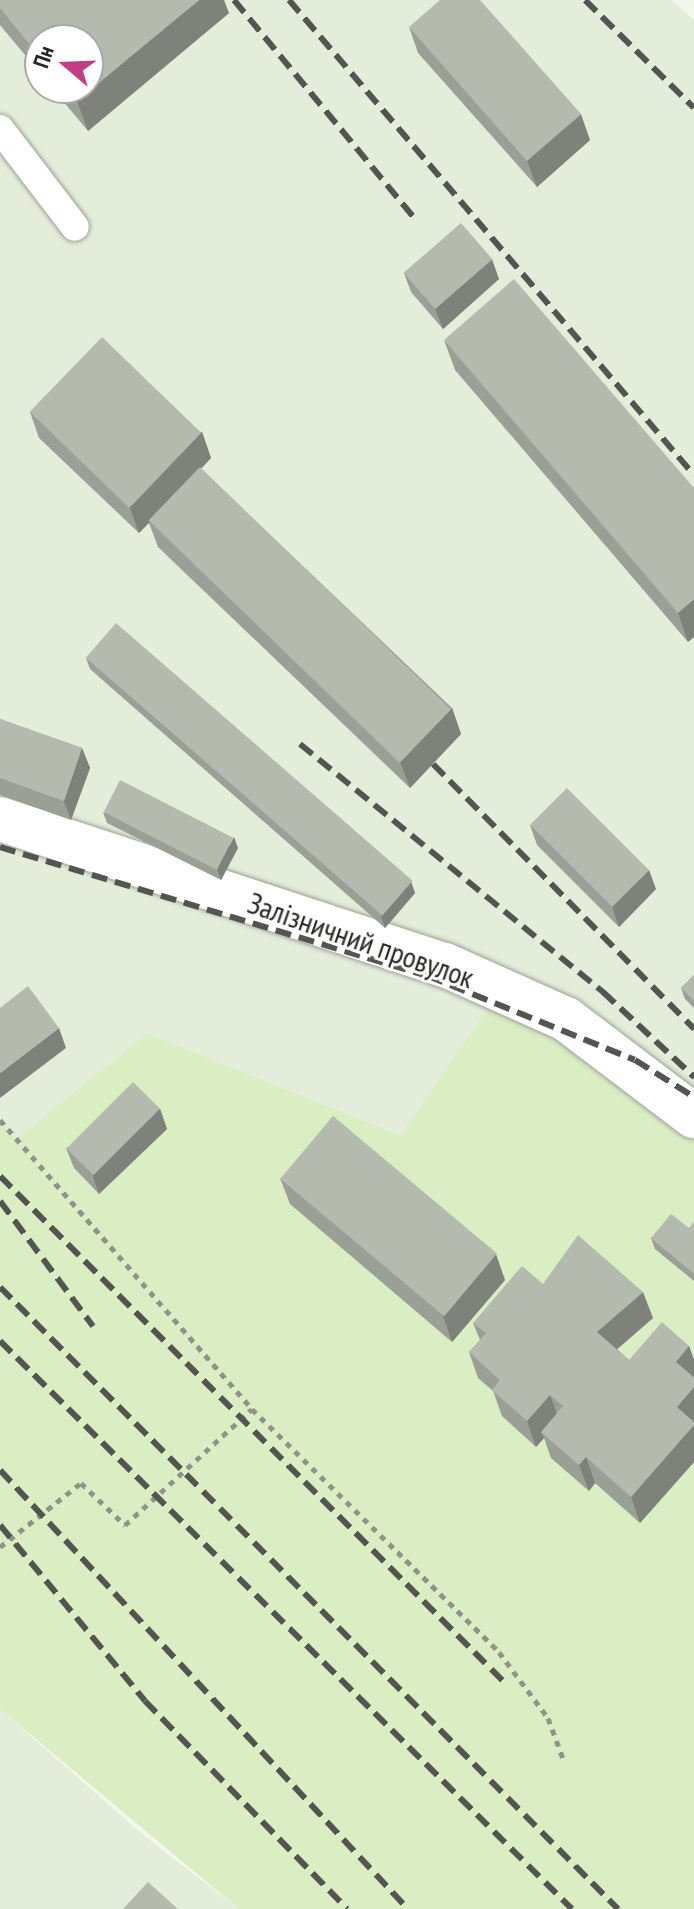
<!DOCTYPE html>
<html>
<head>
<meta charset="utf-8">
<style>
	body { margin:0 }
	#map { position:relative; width:694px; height:1909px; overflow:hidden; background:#f2f8ec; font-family:"PT Sans Narrow",sans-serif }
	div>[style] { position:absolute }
	.built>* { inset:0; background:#e4edda }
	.green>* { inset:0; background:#daedc3 }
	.path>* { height:5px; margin-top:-2.5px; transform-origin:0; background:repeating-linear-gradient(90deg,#8f938a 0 6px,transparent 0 12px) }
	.roads { filter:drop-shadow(0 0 2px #9da297) drop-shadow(0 0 2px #9da297) }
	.lane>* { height:28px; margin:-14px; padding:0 14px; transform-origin:14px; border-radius:14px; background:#fff }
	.street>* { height:44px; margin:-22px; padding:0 22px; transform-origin:22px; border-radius:22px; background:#fff }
	.rail>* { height:6px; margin-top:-3px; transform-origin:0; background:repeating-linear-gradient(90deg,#535650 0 16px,transparent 0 24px) }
	.wall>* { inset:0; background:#9ba096 }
	.shaded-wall>* { inset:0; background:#7e827a }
	.building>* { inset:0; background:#b4baae; transform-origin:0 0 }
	span { translate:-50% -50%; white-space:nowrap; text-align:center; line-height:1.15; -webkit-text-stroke:6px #fff; paint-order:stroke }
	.street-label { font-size:30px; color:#252722 }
	.north { position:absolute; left:24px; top:24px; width:80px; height:80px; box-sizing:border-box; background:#fff; border:2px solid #a8a9a7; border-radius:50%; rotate:289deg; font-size:22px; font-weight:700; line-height:32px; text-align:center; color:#252722 }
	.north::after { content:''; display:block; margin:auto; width:28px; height:36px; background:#c23e83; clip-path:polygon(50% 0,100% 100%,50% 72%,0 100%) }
</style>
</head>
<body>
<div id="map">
	<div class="built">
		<i style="clip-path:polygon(evenodd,0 0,671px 0,694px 20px,694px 1101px,502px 990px,400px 1135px,147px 1033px,16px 1139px,0 1120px,0 0,40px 40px,88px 40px,88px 88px,40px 88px,40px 40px)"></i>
		<i style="clip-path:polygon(0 1709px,142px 1834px,239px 1909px,0 1909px)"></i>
	</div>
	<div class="green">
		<i style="clip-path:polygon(501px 990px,694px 1101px,694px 1909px,239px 1909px,0 1709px,0 1120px,16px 1139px,147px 1033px,400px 1135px)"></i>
	</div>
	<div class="path">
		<i style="left:0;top:1120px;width:383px;rotate:48.9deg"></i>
		<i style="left:252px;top:1409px;width:346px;rotate:44.5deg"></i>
		<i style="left:499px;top:1652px;width:82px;rotate:53.4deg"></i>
		<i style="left:548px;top:1718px;width:46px;rotate:69.6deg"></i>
		<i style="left:0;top:1547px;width:103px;rotate:-38.3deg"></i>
		<i style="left:81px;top:1483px;width:61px;rotate:43.7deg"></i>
		<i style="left:125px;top:1525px;width:172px;rotate:-42.4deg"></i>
	</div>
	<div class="roads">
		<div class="lane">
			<i style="left:0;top:129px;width:123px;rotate:52.6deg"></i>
		</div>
		<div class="street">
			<i style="left:0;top:819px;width:468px;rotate:18.2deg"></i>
			<i style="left:445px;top:965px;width:133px;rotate:24.1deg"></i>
			<i style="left:566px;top:1019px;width:161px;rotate:37.2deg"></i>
		</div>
	</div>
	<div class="rail">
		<i style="left:234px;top:0;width:284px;rotate:50.4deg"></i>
		<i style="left:289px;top:0;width:624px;rotate:49.55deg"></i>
		<i style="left:585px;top:0;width:153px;rotate:44.7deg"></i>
		<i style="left:300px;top:744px;width:392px;rotate:39.3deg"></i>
		<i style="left:603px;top:992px;width:125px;rotate:43deg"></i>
		<i style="left:433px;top:764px;width:372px;rotate:45.4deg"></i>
		<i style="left:0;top:847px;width:447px;rotate:16.8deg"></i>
		<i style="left:428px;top:976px;width:223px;rotate:22.1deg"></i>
		<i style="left:635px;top:1060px;width:70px;rotate:32.1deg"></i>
		<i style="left:0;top:1176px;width:720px;rotate:45.11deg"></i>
		<i style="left:0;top:1201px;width:156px;rotate:53.4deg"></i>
		<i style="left:0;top:1287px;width:877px;rotate:45.18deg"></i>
		<i style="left:0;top:1341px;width:806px;rotate:44.8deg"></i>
		<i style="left:0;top:1470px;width:599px;rotate:47.1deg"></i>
		<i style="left:0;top:1525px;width:228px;rotate:50.5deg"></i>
		<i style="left:145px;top:1701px;width:290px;rotate:45.8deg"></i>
	</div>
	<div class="wall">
		<i style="clip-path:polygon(0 0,229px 13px,88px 131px,52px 88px,88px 88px,40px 40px,40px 73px,0 25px)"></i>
		<i style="clip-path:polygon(409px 27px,590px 140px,537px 187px,418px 53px)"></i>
		<i style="clip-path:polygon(404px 273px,499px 279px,443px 329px,411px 292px)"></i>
		<i style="clip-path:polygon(444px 340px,694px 488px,688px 642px,455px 370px)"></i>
		<i style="clip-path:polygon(30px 412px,202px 432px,211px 458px,201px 469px,452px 708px,461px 734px,410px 788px,158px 547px,149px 523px,139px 533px,39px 438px)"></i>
		<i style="clip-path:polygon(86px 658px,411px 882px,415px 893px,385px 928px,90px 669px)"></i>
		<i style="clip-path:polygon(0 719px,82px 748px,90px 768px,71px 820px,0 795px)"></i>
		<i style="clip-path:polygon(103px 812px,238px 848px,221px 880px,107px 823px)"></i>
		<i style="clip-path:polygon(530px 825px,656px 889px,619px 927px,537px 845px)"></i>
		<i style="clip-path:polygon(694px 975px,694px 1008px,685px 999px,681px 988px)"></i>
		<i style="clip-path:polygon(160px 1109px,167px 1129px,99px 1194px,74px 1168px,66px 1148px)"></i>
		<i style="clip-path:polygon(280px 1178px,505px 1280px,452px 1342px,290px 1204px)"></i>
		<i style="clip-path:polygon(694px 1222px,694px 1281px,655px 1249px,651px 1238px,689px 1228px)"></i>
		<i style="clip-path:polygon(543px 1284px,653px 1318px,617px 1349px,629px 1360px,689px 1346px,694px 1360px,694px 1462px,640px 1523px,595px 1483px,589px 1491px,551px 1458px,544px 1438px,536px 1447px,502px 1416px,493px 1391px,478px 1378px,469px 1352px,480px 1340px,473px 1323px)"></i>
	</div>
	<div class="shaded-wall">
		<i style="clip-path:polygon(199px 0,224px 0,229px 13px,88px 131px,77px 101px)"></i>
		<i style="clip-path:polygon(581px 114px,590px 140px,537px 187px,527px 161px)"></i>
		<i style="clip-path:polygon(492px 259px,499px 279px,443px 329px,435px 309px)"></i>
		<i style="clip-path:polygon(202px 432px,211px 458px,139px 533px,130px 508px)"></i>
		<i style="clip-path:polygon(694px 599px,694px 637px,688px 642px,678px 613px)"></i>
		<i style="clip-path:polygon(452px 708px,461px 734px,410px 788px,400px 762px)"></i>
		<i style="clip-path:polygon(82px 748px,90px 768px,71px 820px,64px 801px)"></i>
		<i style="clip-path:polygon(234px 837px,238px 848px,221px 880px,217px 869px)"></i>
		<i style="clip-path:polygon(649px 870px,656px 889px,619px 927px,612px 907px)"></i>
		<i style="clip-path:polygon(411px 882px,415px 893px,385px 928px,381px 917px)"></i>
		<i style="clip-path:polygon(59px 1028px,66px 1048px,0 1098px,0 1073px)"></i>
		<i style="clip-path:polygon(160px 1109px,167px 1129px,99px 1194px,92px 1174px)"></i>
		<i style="clip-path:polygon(496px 1254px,505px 1280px,452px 1342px,443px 1316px)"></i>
		<i style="clip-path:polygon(643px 1292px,653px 1318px,607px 1358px,597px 1332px)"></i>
		<i style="clip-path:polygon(689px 1346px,694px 1360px,694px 1377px,676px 1362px)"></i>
		<i style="clip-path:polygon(694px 1387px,694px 1424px,677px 1407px)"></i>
		<i style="clip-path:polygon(550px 1395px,559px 1420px,541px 1432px,544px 1438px,536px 1447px,527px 1421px)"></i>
		<i style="clip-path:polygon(694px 1425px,694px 1462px,640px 1523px,631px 1497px)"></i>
		<i style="clip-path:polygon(586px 1457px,595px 1483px,589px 1491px,579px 1465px)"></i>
	</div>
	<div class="building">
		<i style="clip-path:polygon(0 0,199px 0,77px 101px,66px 88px,88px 88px,88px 40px,40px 40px,40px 57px,0 8px)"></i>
		<i style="clip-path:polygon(440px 0,480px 0,581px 114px,527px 161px,409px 27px)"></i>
		<i style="left:461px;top:223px;width:48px;height:76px;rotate:49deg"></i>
		<i style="clip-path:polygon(514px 279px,694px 488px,694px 599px,678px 613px,444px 340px)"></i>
		<i style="left:102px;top:337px;width:138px;height:104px;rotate:44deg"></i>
		<i style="left:200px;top:467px;width:349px;height:74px;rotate:44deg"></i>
		<i style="left:116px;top:623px;width:393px;height:46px;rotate:41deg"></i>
		<i style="clip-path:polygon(0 719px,82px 748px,64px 801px,0 778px)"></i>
		<i style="left:120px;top:780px;width:127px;height:36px;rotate:27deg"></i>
		<i style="left:567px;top:788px;width:116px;height:52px;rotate:45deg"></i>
		<i style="clip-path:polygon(694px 975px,694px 1001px,681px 988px)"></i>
		<i style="clip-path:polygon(28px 986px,59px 1028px,0 1073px,0 1008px)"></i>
		<i style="left:133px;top:1082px;width:38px;height:94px;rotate:45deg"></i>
		<i style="left:333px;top:1116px;width:214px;height:82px;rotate:40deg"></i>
		<i style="clip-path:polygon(671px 1214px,689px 1228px,694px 1222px,694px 1274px,651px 1238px)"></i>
		<i style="clip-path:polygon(578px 1235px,643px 1292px,597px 1332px,629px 1360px,662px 1322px,689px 1346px,676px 1362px,694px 1378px,694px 1387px,677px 1407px,694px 1422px,694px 1425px,631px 1497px,586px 1457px,579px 1465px,541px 1432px,563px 1406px,550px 1395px,527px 1421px,492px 1390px,500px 1380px,469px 1352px,486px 1333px,473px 1323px,522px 1266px,543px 1284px)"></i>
		<i style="clip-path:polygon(148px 1882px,178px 1909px,123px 1909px)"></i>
	</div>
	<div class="street-label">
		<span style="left:361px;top:940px;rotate:19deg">Залізничний провулок</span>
	</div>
	<div class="north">Пн</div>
</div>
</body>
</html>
